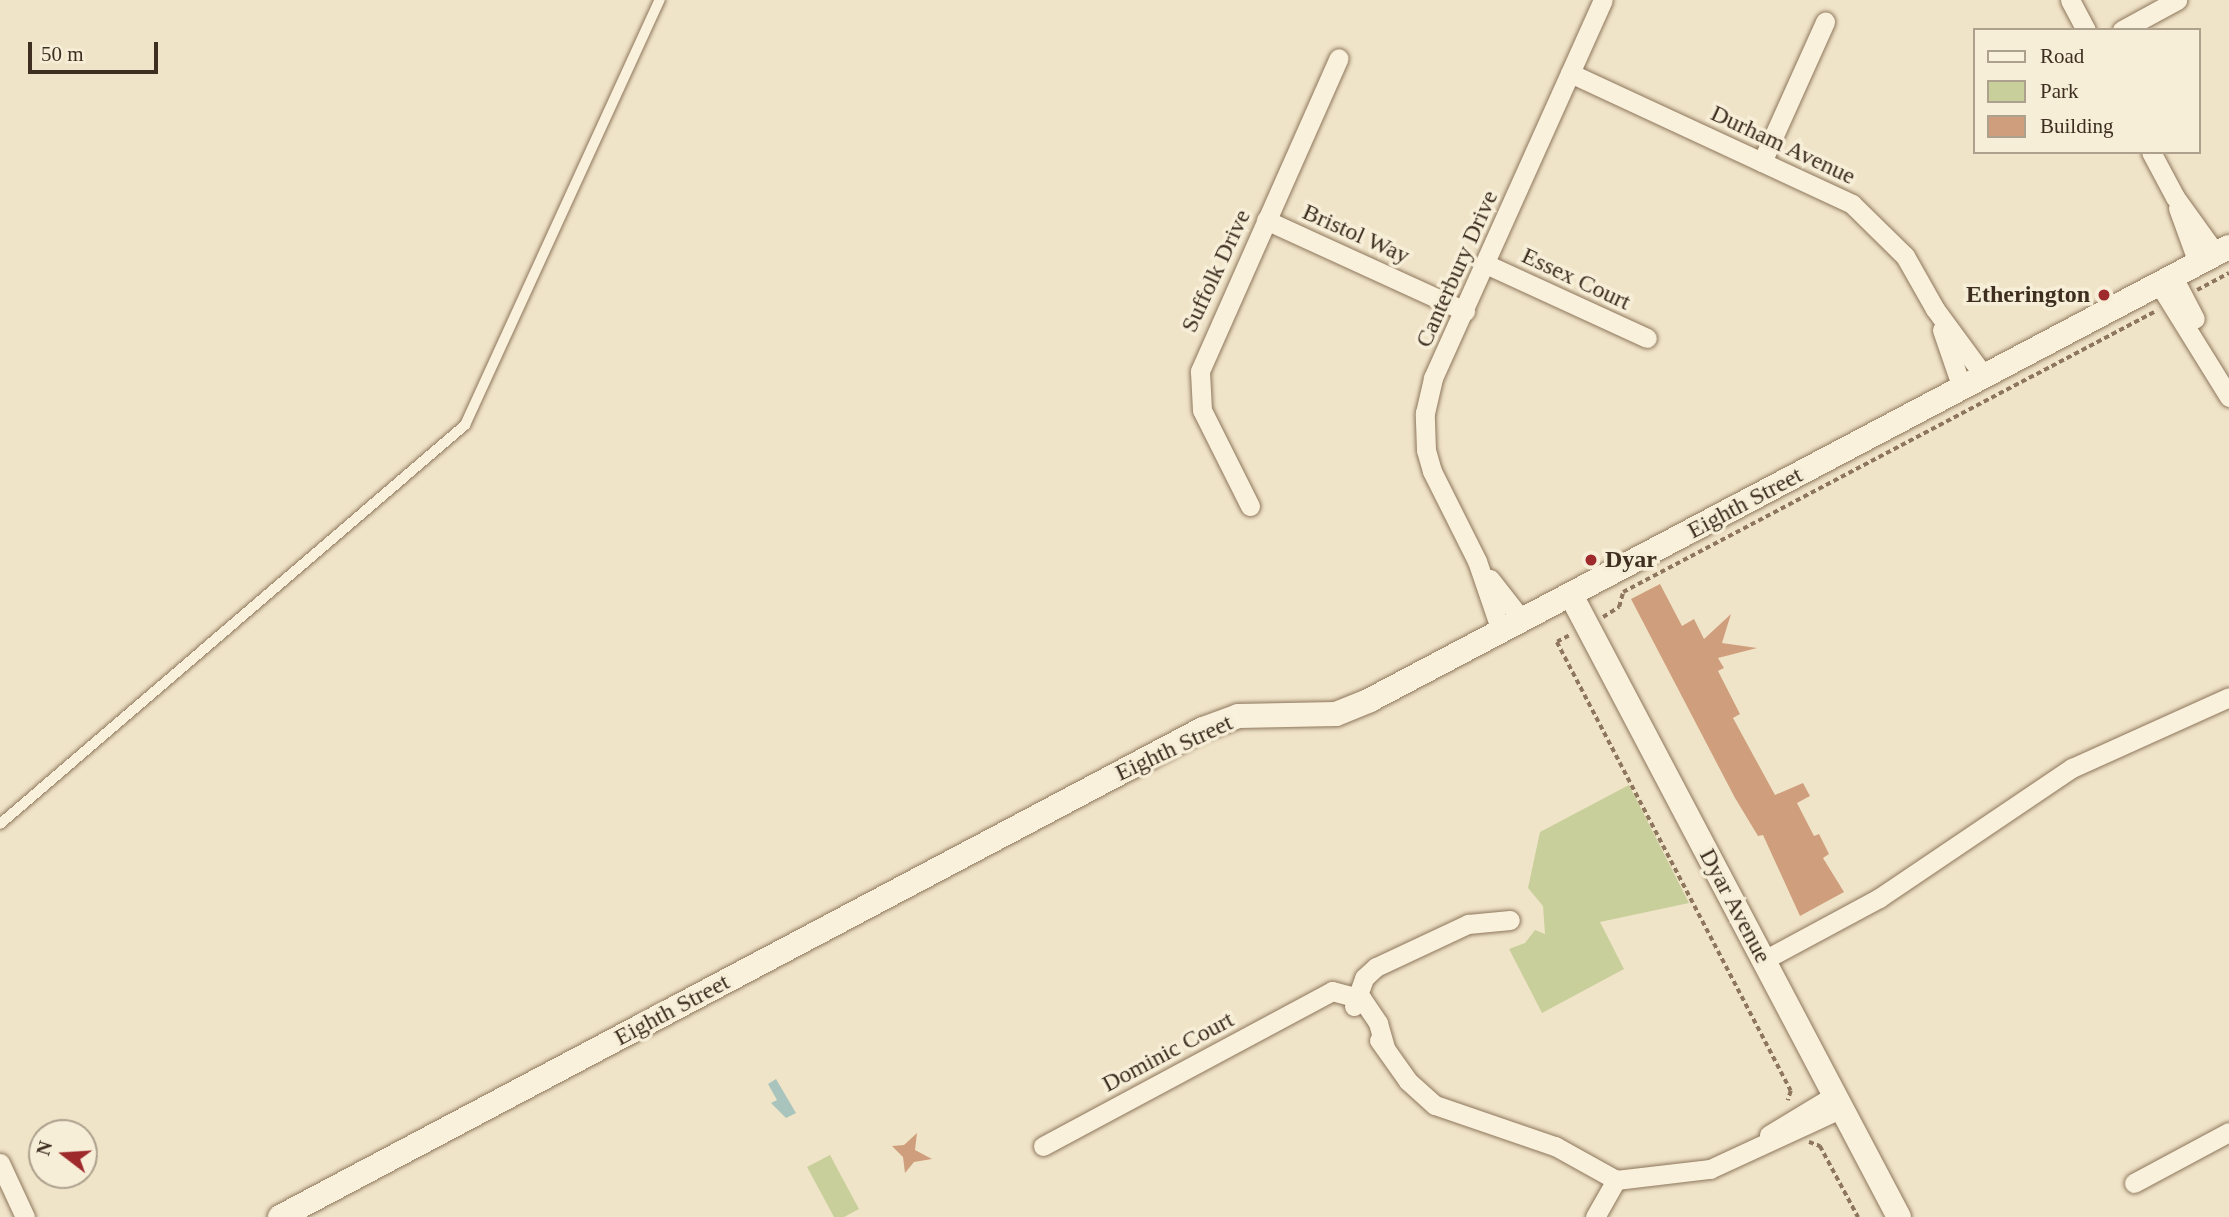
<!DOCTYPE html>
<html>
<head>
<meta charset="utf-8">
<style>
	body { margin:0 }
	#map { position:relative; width:2229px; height:1217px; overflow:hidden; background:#f0e4c8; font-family:Georgia,serif }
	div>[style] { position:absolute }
	.green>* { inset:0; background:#c9cf9b }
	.water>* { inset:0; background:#a9c4bc }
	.building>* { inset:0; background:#cf9f7d }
	.path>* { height:3.5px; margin-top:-1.75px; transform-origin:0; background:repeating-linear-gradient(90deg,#8d765c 0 5px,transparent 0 8.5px) }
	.roads { filter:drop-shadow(0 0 2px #8d765c) drop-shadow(0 0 2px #8d765c) }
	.service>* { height:10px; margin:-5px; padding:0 5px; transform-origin:5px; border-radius:5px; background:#faf1dc }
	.minor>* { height:19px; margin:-9.5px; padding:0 9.5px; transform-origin:9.5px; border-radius:9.5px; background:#faf1dc }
	.tertiary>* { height:24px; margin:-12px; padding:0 12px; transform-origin:12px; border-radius:12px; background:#faf1dc }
	.dots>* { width:19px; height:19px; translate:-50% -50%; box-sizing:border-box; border:4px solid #f7eed8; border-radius:50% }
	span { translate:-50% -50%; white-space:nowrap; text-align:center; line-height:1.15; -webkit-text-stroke:7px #f7eed8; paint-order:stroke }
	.street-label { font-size:24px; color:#3d2e20 }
	.poi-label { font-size:24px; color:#3d2e20; font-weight:700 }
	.right { translate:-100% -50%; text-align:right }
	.left { translate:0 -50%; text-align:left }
	.legend { position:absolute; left:1973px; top:28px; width:228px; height:126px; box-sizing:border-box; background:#f7eed8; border:2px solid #ada18e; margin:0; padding:9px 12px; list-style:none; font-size:21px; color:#3d2e20 }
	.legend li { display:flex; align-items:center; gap:14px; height:35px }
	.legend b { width:35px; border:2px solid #ada18e }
	.north { position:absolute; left:28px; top:1119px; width:70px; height:70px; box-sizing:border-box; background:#f7eed8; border:2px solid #ada18e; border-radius:50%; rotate:287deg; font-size:19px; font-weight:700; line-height:28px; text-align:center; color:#3d2e20 }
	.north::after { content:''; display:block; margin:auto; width:24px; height:32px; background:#9e2a2b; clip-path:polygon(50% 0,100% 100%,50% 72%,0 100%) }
	.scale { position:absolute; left:28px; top:42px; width:130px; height:32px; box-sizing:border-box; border:4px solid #3d2e20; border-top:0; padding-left:9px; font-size:21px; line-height:24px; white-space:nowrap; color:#3d2e20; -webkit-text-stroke:5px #f7eed8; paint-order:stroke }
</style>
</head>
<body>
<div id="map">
	<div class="green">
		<i style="clip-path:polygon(1629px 785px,1689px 903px,1600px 922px,1624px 969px,1542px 1013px,1509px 949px,1525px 943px,1535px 930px,1545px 934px,1543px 906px,1528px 888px,1540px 832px)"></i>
		<i style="clip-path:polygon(830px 1155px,859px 1209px,844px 1217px,834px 1217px,807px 1167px)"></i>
	</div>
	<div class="water">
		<i style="clip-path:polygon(776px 1079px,796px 1113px,786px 1118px,771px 1103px,777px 1100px,768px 1084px)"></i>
	</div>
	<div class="building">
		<i style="clip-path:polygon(1660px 584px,1682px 626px,1694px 619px,1704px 639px,1731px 614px,1722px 643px,1757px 648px,1718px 658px,1724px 668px,1718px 671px,1740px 714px,1733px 718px,1775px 795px,1803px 783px,1810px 796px,1797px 803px,1814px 836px,1819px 834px,1829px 854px,1823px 858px,1844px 892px,1800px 916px,1763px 835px,1758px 836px,1735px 798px,1631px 599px)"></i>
		<i style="clip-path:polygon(917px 1133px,915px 1150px,932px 1159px,914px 1162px,905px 1173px,903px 1157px,892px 1146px,904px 1145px)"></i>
	</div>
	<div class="path">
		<i style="left:2197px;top:290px;width:36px;rotate:-28deg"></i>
		<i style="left:1603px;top:617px;width:19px;rotate:-32deg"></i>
		<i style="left:1619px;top:607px;width:16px;rotate:-75deg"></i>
		<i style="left:1623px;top:592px;width:603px;rotate:-27.8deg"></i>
		<i style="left:1569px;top:636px;width:13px;rotate:153deg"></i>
		<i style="left:1557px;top:642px;width:506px;rotate:62.47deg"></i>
		<i style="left:1791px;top:1091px;width:10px;rotate:107deg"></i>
		<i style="left:1809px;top:1142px;width:12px;rotate:20deg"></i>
		<i style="left:1820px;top:1146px;width:81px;rotate:61.8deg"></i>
	</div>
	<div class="roads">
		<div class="service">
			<i style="left:0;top:824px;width:613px;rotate:-40.63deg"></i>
			<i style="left:465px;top:425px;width:468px;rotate:-65.4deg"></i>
		</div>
		<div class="minor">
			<i style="left:2070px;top:0;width:34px;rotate:62deg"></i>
			<i style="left:2122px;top:30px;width:63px;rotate:-28.6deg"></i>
			<i style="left:1570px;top:73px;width:311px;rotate:24.9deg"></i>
			<i style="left:1852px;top:204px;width:74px;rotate:44.5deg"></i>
			<i style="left:1905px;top:256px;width:61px;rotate:60.5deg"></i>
			<i style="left:1935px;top:309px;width:83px;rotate:53.8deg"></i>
			<i style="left:2151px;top:152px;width:51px;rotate:61.9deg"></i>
			<i style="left:2175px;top:197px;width:70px;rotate:54.3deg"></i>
			<i style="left:1762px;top:162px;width:154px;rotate:-65.8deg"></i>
			<i style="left:2178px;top:208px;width:59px;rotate:70deg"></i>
			<i style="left:1266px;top:220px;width:219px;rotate:24.6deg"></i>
			<i style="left:1486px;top:264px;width:177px;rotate:24.7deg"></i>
			<i style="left:2173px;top:277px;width:47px;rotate:62.4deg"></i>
			<i style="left:2159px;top:284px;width:133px;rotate:58.2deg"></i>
			<i style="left:1942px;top:330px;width:61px;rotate:71deg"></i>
			<i style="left:1250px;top:506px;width:107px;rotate:-116.6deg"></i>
			<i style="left:1202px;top:410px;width:39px;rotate:-93deg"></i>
			<i style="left:1200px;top:371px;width:342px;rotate:-66.1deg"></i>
			<i style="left:1490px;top:579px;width:52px;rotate:52deg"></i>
			<i style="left:1501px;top:631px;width:74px;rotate:-108.9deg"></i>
			<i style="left:1477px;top:561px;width:101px;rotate:-116.6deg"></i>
			<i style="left:1432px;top:471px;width:22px;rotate:-106deg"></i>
			<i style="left:1426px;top:450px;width:37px;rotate:-92deg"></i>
			<i style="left:1425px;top:413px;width:36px;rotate:-77deg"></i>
			<i style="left:1433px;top:378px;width:414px;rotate:-65.8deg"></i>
			<i style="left:1764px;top:960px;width:131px;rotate:-28.3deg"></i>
			<i style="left:1879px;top:898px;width:233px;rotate:-34deg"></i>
			<i style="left:2072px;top:768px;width:172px;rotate:-24.3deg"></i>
			<i style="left:1354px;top:1006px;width:30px;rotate:-70deg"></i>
			<i style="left:1364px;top:978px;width:16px;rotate:-43deg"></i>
			<i style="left:1376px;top:967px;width:102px;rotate:-25.1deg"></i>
			<i style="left:1468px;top:924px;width:42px;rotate:-5.4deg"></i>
			<i style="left:1379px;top:1040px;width:50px;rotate:54.7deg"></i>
			<i style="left:1408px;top:1081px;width:36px;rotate:42deg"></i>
			<i style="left:1435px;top:1105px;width:127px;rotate:18.9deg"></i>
			<i style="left:1555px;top:1146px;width:70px;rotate:29.1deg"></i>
			<i style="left:1769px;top:1135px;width:77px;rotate:-31.2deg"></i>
			<i style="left:1043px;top:1146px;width:328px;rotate:-28.2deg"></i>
			<i style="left:1332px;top:991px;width:31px;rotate:15deg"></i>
			<i style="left:1362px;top:999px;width:29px;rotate:56deg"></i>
			<i style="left:1378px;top:1023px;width:26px;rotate:74deg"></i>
			<i style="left:0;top:1163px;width:60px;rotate:65.2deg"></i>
			<i style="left:2134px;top:1183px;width:108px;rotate:-28.2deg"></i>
			<i style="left:1595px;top:1217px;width:43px;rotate:-60.4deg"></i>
			<i style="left:1616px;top:1180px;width:95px;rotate:-6.7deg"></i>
			<i style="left:1710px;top:1169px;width:145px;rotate:-24.8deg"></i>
		</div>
		<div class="tertiary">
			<i style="left:1571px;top:595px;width:703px;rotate:62.2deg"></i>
			<i style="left:280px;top:1217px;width:1044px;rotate:-27.87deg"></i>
			<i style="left:1203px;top:729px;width:37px;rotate:-20deg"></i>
			<i style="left:1238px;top:716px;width:98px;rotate:-1.2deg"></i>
			<i style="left:1336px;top:714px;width:37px;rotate:-22deg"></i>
			<i style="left:1370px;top:700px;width:971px;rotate:-27.81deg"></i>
		</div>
	</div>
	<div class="dots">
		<i style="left:2104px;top:295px;background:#9e2a2b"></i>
		<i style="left:1591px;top:560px;background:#9e2a2b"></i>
	</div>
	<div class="street-label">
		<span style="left:1783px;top:145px;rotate:25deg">Durham Avenue</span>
		<span style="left:1356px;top:234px;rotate:24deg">Bristol Way</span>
		<span style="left:1457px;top:269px;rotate:-66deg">Canterbury Drive</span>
		<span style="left:1216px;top:271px;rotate:-65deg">Suffolk Drive</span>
		<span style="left:1576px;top:279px;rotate:25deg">Essex Court</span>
		<span style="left:1745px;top:503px;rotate:-28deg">Eighth Street</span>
		<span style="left:1174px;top:748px;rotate:-25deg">Eighth Street</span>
		<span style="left:1735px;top:906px;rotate:62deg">Dyar Avenue</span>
		<span style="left:672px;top:1010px;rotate:-28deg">Eighth Street</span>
		<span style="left:1168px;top:1052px;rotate:-28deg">Dominic Court</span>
	</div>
	<div class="poi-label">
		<span class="right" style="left:2090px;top:295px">Etherington</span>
		<span class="left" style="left:1605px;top:560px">Dyar</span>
	</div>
	<ul class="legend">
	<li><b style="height:9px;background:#faf1dc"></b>Road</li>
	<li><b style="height:19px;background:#c9cf9b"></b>Park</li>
	<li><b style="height:19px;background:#cf9f7d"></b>Building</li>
	</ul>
	<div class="north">N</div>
	<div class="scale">50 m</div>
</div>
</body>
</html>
